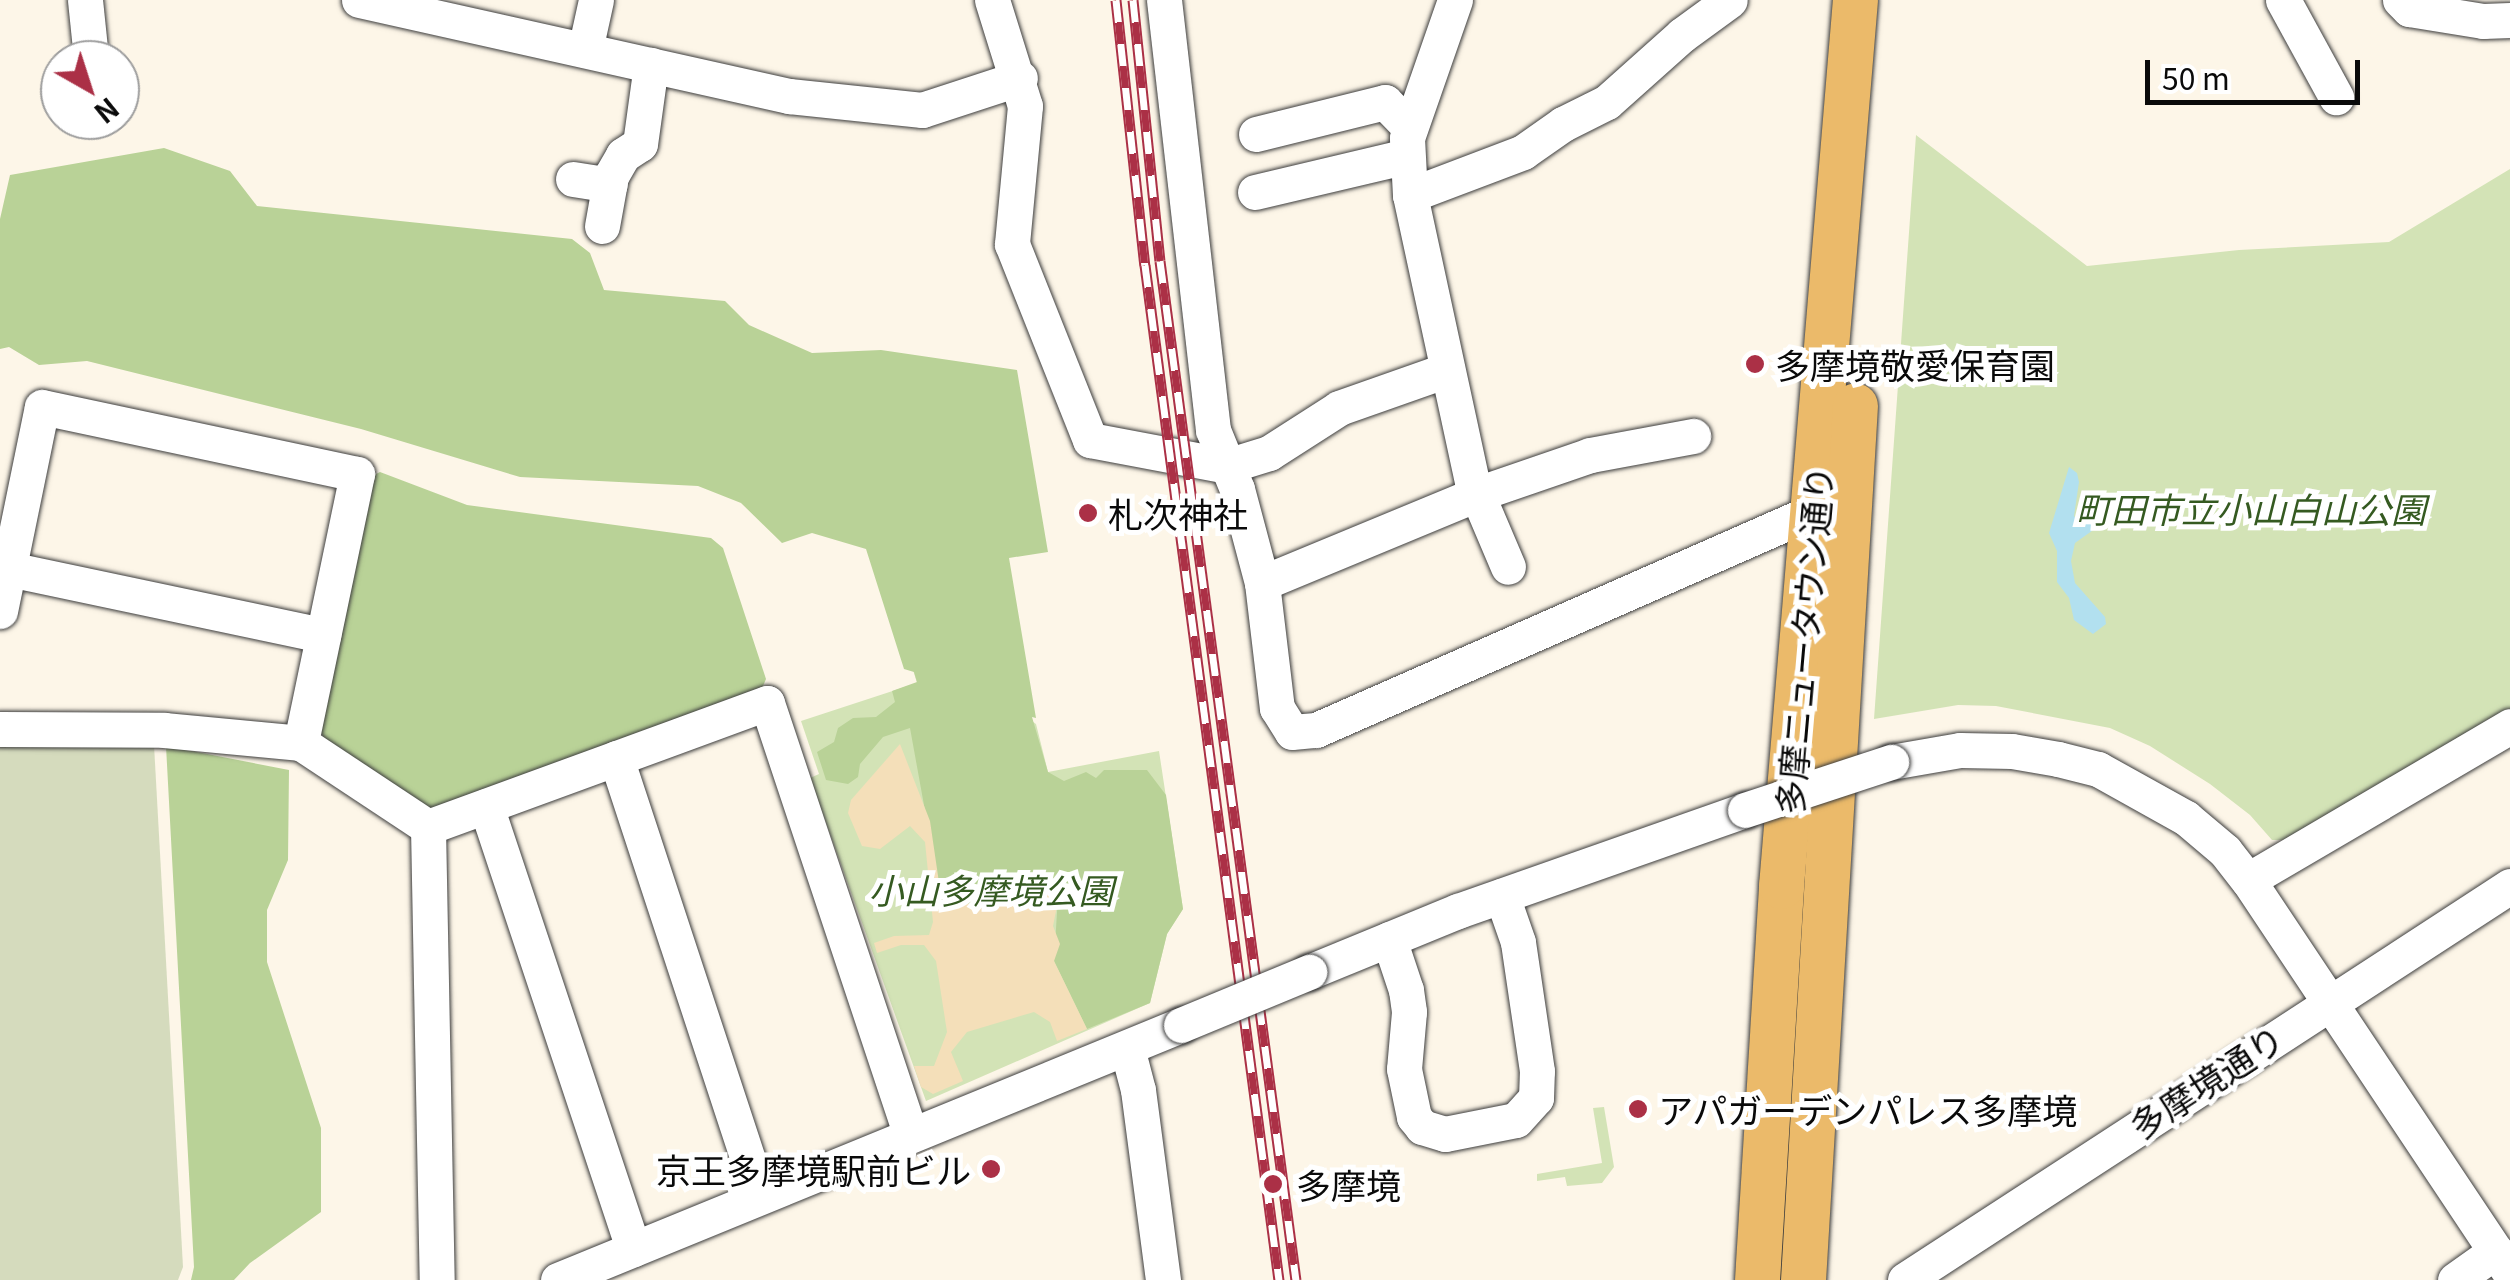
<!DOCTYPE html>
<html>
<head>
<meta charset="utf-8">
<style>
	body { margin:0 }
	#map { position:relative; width:2510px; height:1280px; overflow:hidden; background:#fdf6e8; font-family:Georgia,"Noto Sans JP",serif }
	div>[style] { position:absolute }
	.green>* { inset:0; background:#d3e3b6 }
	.forest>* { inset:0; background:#b9d297 }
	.sand>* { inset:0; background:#f4dfb9 }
	.cemetery>* { inset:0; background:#d5dbbd }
	.water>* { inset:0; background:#b2e0ef }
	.roads { filter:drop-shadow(0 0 2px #3d3d3d) drop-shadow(0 0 2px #3d3d3d) }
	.minor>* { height:35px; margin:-17.5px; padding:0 17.5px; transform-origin:17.5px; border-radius:17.5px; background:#fff }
	.major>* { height:45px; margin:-22.5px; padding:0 22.5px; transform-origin:22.5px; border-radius:22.5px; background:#ebba6a }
	.rail>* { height:11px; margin-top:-5.5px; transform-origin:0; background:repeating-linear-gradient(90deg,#fff 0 22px,#ab3046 0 44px); box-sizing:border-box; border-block:2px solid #ab3046 }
	.bridges { filter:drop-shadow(0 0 2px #3d3d3d) drop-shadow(0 0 2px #3d3d3d) }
	.minor-bridge>* { height:35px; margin:-17.5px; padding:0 17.5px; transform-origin:17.5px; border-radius:17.5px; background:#fff }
	.dots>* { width:28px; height:28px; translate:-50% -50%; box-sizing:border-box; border:5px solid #fff; border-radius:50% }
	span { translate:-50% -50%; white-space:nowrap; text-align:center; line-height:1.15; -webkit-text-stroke:10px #fff; paint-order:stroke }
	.poi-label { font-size:35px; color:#0a0a0a }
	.left { translate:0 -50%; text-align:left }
	.right { translate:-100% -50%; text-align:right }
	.park-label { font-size:35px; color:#355a21; font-style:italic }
	.street-label { font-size:35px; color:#0a0a0a }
	.north { position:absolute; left:40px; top:40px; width:100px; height:100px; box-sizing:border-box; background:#fff; border:2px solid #9d9d9d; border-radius:50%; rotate:141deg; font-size:28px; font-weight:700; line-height:40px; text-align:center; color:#0a0a0a }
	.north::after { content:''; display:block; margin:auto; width:35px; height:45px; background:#ab3046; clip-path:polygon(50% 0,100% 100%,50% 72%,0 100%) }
	.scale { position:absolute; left:2145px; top:60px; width:215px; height:45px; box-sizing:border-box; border:5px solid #0a0a0a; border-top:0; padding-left:12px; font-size:30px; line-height:35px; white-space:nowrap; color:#0a0a0a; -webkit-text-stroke:8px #fff; paint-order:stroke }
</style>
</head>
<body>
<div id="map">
	<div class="green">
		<i style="clip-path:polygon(1916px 135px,2087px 266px,2239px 250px,2389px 242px,2510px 169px,2510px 711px,2288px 840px,2272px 840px,2250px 815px,2210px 784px,2150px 746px,2110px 728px,1996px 706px,1958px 705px,1874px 719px)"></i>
		<i style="clip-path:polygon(900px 627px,1036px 724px,1048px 772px,1159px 751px,1183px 909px,1167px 934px,1150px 1003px,926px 1101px,810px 778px,819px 774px,801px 721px,917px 683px)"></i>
		<i style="clip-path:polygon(1604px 1107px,1614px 1167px,1602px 1183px,1567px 1186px,1565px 1177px,1537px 1181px,1537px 1174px,1602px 1163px,1593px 1108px)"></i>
	</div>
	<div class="forest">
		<i style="clip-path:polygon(164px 148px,230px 171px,257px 206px,572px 239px,590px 253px,604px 290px,725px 301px,749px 325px,812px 353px,881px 350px,1017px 370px,1048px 552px,1009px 558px,1036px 718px,1032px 717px,1048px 772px,1064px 781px,1086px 772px,1096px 778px,1104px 770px,1147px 770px,1166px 795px,1183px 909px,1167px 934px,1150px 1003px,1087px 1029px,1054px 961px,1058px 896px,1036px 887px,943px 910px,910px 728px,883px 737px,860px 764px,858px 777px,848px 784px,826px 780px,817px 752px,834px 742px,838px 728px,853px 718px,876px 717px,895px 702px,892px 691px,917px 682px,914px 672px,904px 669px,866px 549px,812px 533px,782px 543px,741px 503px,698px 486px,520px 477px,361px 429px,87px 361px,39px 365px,9px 347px,0 349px,0 219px,10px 175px)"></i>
		<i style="clip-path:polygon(380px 472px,467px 505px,711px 538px,723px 548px,766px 679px,761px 691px,438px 810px,422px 808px,327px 744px,319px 728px,370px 477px)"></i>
		<i style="clip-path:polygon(166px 746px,289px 770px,288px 860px,267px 910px,267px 962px,321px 1128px,321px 1212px,250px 1263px,234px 1280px,191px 1280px,194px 1267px)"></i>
	</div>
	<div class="sand">
		<i style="clip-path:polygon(900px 744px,930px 821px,943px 910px,1036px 887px,1059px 896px,1053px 926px,1060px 944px,1054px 961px,1087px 1029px,1057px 1041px,1050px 1022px,1034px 1012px,967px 1032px,951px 1052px,963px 1081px,933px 1094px,921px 1087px,914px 1066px,934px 1066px,947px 1032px,936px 961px,924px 945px,901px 945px,877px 953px,874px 943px,894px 936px,929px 935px,933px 922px,925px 842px,910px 826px,880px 849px,862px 846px,848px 813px,851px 800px)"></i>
	</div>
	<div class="cemetery">
		<i style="clip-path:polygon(0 743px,154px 745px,183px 1267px,178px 1280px,0 1280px)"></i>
	</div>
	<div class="water">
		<i style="clip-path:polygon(2069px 467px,2077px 473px,2079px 482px,2074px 516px,2078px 521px,2091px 518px,2096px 528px,2075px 543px,2071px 561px,2075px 583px,2105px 617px,2106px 624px,2093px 634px,2074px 620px,2069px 598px,2057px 582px,2057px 551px,2049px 533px)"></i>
	</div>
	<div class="roads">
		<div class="minor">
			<i style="left:85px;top:0;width:48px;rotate:84.1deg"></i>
			<i style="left:359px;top:0;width:441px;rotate:12.6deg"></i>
			<i style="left:789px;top:96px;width:134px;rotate:6deg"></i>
			<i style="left:922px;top:110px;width:103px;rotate:-18.1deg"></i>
			<i style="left:992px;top:0;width:111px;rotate:72.7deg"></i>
			<i style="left:1025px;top:106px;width:139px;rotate:95.4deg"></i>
			<i style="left:1012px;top:244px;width:211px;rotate:68.3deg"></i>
			<i style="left:1090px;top:440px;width:139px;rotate:10.7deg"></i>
			<i style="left:1227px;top:466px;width:44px;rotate:-17.2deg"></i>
			<i style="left:1269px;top:453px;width:83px;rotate:-32.7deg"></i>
			<i style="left:1339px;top:408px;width:114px;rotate:-19.4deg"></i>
			<i style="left:1164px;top:0;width:433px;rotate:83.5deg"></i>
			<i style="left:1213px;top:430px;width:64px;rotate:67.9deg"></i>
			<i style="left:1237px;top:489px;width:97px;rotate:75.1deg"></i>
			<i style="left:1262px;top:583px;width:126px;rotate:83.2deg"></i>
			<i style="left:1277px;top:708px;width:28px;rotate:58deg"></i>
			<i style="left:1292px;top:732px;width:24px;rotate:-5deg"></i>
			<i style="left:1316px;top:730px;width:546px;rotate:-23.75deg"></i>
			<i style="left:1455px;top:0;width:146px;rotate:109.2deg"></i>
			<i style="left:1407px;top:138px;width:57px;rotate:87deg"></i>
			<i style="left:1410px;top:195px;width:294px;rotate:77.8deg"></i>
			<i style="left:1472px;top:482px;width:92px;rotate:67deg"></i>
			<i style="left:2283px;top:0;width:111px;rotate:61.3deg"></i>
			<i style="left:2400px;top:0;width:13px;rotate:45deg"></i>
			<i style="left:2409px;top:9px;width:75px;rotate:9.2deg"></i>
			<i style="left:2483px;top:21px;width:27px;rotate:-2deg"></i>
			<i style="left:585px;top:50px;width:51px;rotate:-77.6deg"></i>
			<i style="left:1256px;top:134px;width:133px;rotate:-13.9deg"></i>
			<i style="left:1385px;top:102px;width:36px;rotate:46deg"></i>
			<i style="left:573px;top:179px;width:37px;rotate:9deg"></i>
			<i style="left:1255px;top:192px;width:156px;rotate:-13.3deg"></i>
			<i style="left:1410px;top:195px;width:121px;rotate:-20.8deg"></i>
			<i style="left:1523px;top:152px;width:49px;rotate:-35deg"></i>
			<i style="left:1563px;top:124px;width:49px;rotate:-26.6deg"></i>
			<i style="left:1607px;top:102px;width:101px;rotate:-41.8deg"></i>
			<i style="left:1682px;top:35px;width:59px;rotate:-36.1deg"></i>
			<i style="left:602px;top:226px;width:51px;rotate:-79.8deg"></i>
			<i style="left:611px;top:176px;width:24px;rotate:-60deg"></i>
			<i style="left:623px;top:155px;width:20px;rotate:-33deg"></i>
			<i style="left:640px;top:144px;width:80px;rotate:-82.1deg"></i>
			<i style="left:9px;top:569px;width:321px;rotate:11.9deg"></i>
			<i style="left:1262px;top:583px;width:233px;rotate:-22.5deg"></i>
			<i style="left:1477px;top:494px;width:120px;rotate:-19deg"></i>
			<i style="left:1590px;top:455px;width:105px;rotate:-10.5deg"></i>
			<i style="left:0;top:611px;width:208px;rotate:-78.4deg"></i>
			<i style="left:42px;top:407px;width:322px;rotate:12deg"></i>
			<i style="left:357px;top:474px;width:275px;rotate:101.8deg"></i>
			<i style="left:0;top:729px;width:164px;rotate:0.3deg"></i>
			<i style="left:164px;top:730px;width:138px;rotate:5.4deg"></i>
			<i style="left:301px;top:743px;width:152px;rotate:33.5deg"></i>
			<i style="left:616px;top:758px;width:461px;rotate:71.8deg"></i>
			<i style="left:1891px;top:762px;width:70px;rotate:-9.9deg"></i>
			<i style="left:1960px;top:750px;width:52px;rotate:1.1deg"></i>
			<i style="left:2012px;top:751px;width:47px;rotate:9.9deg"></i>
			<i style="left:2058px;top:759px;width:41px;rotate:14deg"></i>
			<i style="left:2098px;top:769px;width:101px;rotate:29.1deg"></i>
			<i style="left:2186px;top:818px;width:51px;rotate:40.2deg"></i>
			<i style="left:2225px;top:851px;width:37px;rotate:52deg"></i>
			<i style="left:2248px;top:880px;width:472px;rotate:56.3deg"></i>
			<i style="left:486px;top:806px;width:467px;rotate:71.6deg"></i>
			<i style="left:428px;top:827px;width:361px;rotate:-20.1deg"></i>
			<i style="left:767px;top:703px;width:454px;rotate:71.6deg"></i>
			<i style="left:428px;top:827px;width:453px;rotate:88.9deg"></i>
			<i style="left:2248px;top:880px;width:304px;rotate:-30.4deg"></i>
			<i style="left:1389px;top:939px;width:54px;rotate:71.6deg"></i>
			<i style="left:1406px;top:990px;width:22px;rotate:82deg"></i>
			<i style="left:1409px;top:1012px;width:57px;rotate:95deg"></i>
			<i style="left:1404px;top:1069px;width:49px;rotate:78.2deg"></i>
			<i style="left:1414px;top:1117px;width:13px;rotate:51deg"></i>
			<i style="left:1422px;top:1127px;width:24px;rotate:17deg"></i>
			<i style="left:1445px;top:1134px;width:72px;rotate:-11.2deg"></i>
			<i style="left:1516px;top:1120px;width:30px;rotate:-48deg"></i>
			<i style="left:1536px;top:1098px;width:27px;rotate:-88deg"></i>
			<i style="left:1537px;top:1071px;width:130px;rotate:-98.4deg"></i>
			<i style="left:1518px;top:942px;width:49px;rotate:-109.2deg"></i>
			<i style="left:1309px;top:972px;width:161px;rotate:-22.3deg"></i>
			<i style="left:1458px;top:911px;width:304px;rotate:-19.4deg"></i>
			<i style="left:1127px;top:1048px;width:43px;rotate:75.3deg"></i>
			<i style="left:1138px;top:1090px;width:192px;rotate:82.5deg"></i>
			<i style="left:558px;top:1280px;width:673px;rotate:-22.26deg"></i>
			<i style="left:1905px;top:1280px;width:722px;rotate:-33.07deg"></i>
			<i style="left:2455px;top:1280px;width:50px;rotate:-35.3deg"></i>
		</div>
		<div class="major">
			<i style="left:1757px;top:1280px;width:395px;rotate:-86.5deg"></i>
			<i style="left:1781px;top:886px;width:889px;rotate:-85.23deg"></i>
			<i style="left:1803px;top:1280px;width:876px;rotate:-86.6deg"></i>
		</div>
	</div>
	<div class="rail">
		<i style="left:1116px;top:0;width:267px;rotate:83.8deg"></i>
		<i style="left:1145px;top:265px;width:1024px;rotate:82.48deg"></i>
		<i style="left:1133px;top:0;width:262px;rotate:84.1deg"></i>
		<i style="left:1160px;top:261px;width:1028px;rotate:82.4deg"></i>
	</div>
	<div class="bridges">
		<div class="minor-bridge">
			<i style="left:1745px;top:810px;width:154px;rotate:-18.2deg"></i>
			<i style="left:1181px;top:1025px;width:139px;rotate:-22.5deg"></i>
		</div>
	</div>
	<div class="dots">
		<i style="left:1755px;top:364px;background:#ab3046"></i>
		<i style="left:1088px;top:513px;background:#ab3046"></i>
		<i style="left:1638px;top:1109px;background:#ab3046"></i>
		<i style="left:991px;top:1169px;background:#ab3046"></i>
		<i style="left:1273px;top:1184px;background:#ab3046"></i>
	</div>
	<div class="poi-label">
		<span class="left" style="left:1775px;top:364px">多摩境敬愛保育園</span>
		<span class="left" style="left:1108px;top:513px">札次神社</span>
		<span class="left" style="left:1658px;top:1109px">アパガーデンパレス多摩境</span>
		<span class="right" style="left:971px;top:1169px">京王多摩境駅前ビル</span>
		<span class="left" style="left:1296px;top:1184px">多摩境</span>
	</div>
	<div class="park-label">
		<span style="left:2251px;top:508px">町田市立小山白山公園</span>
		<span style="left:991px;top:889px">小山多摩境公園</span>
	</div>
	<div class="street-label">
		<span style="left:1803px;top:640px;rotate:-85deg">多摩ニュータウン通り</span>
		<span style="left:2206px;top:1081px;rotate:-33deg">多摩境通り</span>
	</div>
	<div class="north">N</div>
	<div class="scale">50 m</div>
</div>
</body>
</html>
